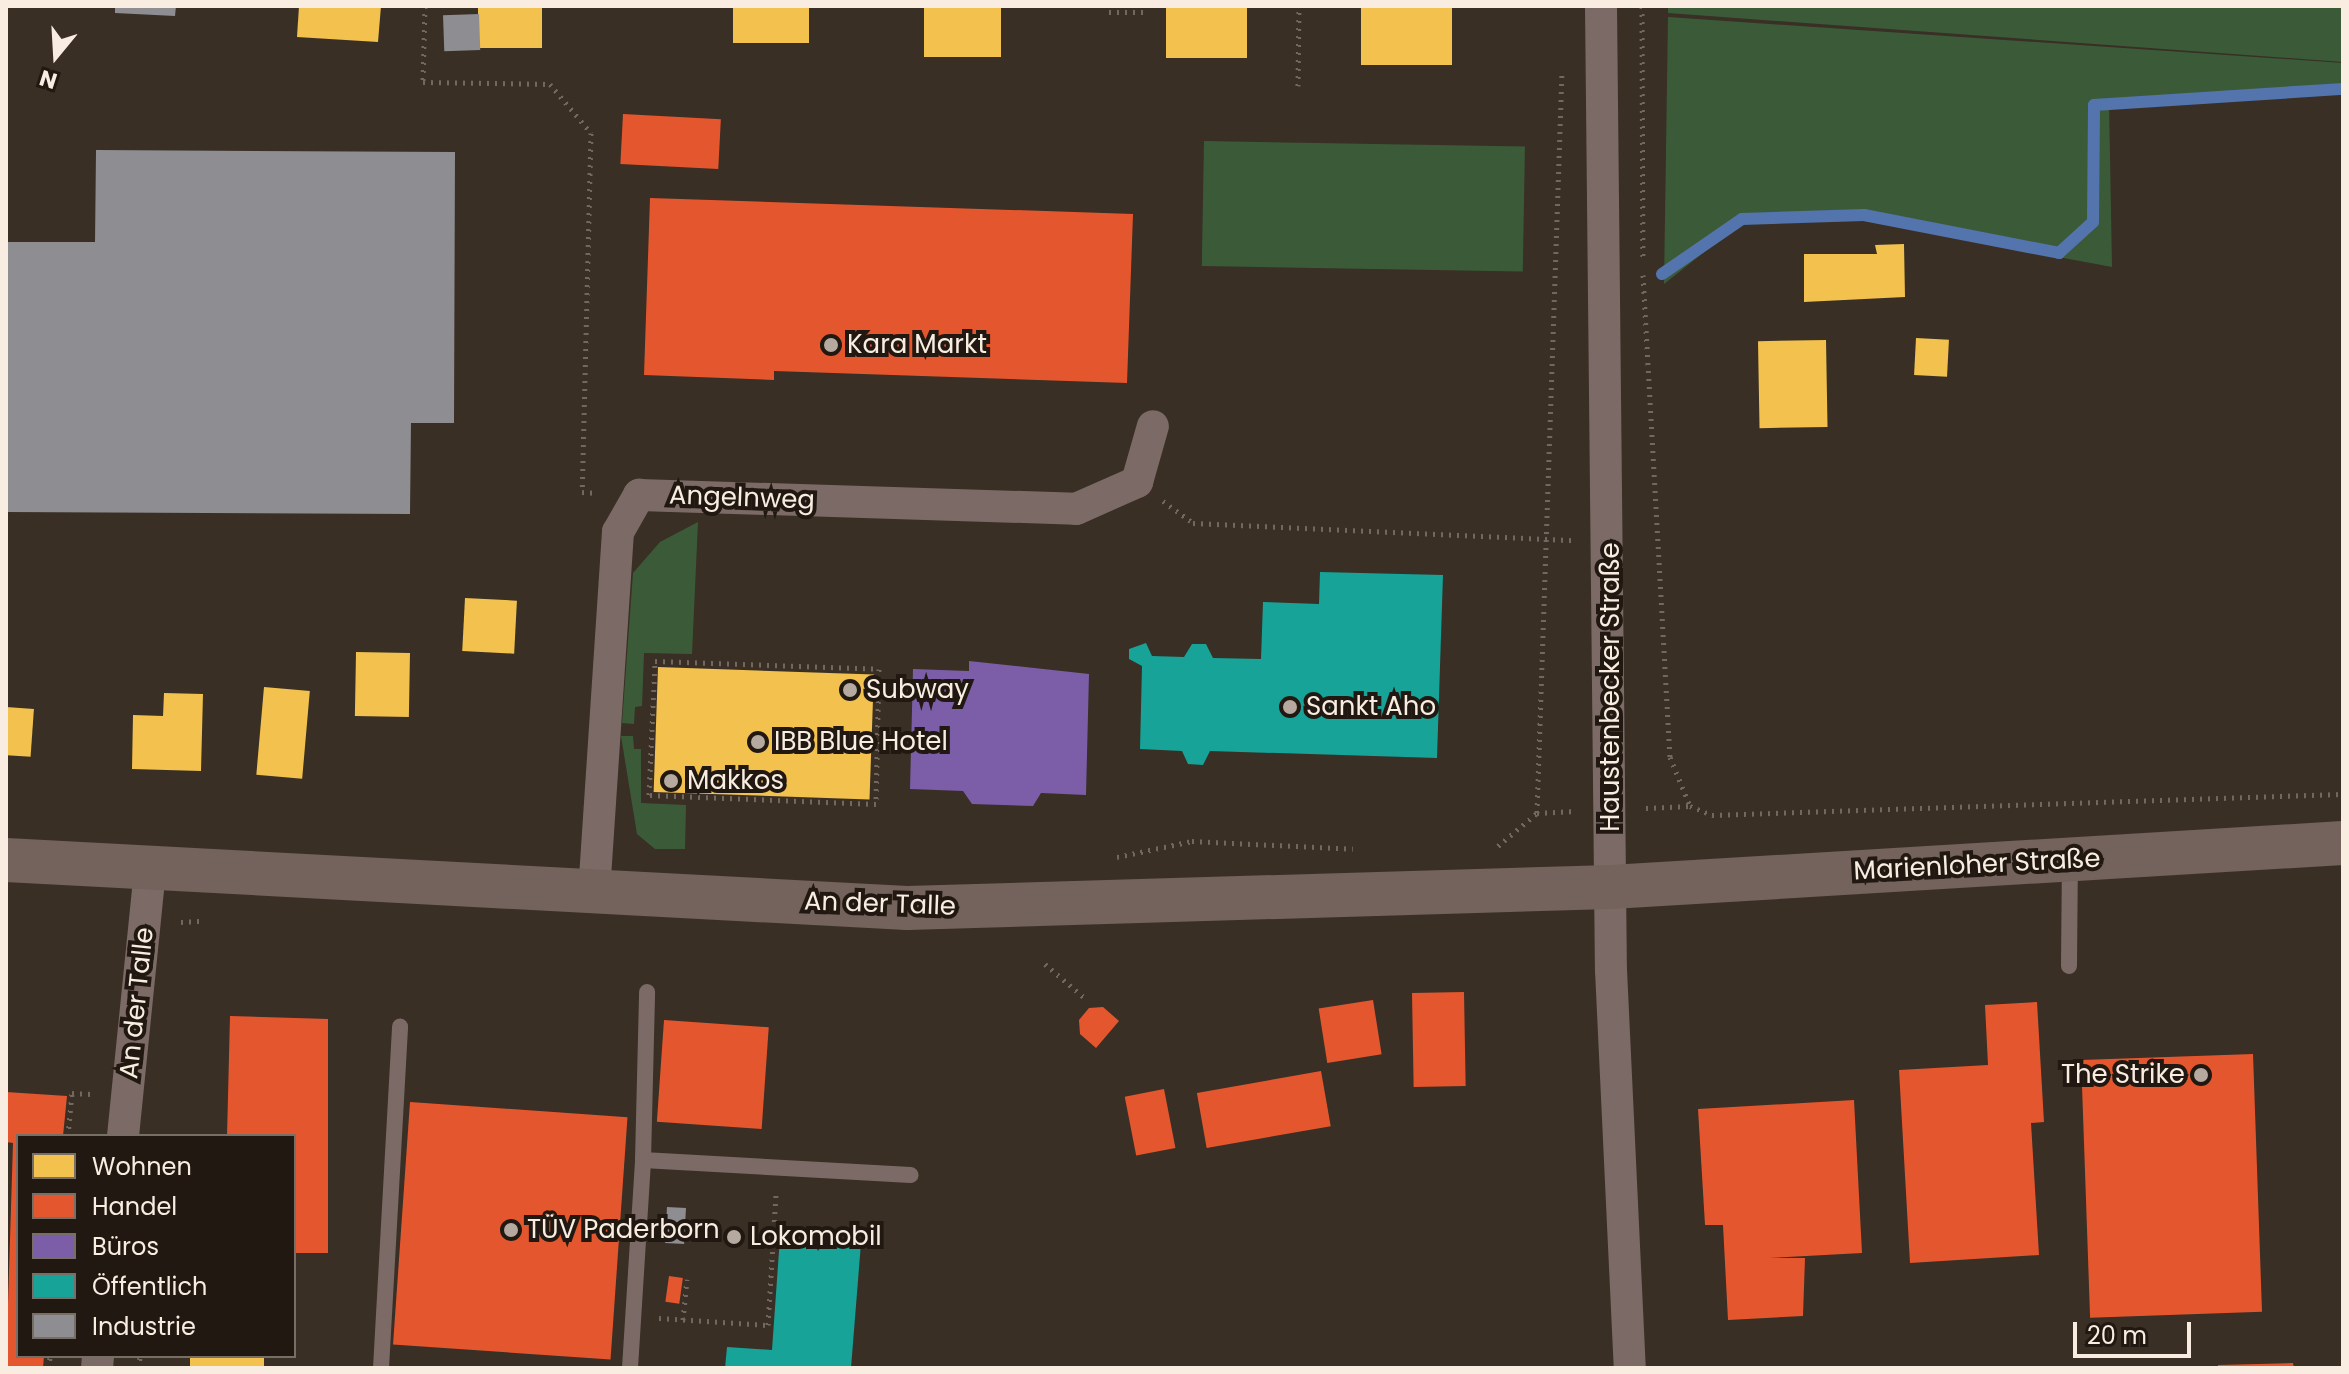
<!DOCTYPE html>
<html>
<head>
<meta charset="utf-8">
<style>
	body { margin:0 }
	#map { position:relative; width:2349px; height:1374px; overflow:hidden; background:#392f25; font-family:Poppins,sans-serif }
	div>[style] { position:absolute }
	.green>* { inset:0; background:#3b5b38; transform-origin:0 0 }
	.homes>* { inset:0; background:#f2c14e; transform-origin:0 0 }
	.shops>* { inset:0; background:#e4572e; transform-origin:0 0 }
	.offices>* { inset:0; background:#7b5ea7 }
	.public>* { inset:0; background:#17a398 }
	.industry>* { inset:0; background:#8d8d92; transform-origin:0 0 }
	.stream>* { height:12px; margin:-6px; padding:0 6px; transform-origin:6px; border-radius:6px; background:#5374ac }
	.path>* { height:5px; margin-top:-2.5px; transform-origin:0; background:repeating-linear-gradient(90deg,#746761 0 2px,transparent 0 8px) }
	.lane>* { height:16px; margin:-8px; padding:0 8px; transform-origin:8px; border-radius:8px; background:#7c6a66 }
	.street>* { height:32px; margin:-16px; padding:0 16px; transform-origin:16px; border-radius:16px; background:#7c6a66 }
	.secondary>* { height:44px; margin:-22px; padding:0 22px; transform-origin:22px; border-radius:22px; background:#74625c }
	.dots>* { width:22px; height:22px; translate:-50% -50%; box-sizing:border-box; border:4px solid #211911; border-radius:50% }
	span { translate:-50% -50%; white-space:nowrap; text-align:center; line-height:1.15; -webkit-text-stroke:8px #211911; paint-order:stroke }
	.poi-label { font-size:26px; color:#f9ede2 }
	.left { translate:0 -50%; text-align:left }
	.right { translate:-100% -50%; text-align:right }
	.street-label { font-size:26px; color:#f9ede2 }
	.frame { position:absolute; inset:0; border:8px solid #f9ede2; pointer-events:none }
	.legend { position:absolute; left:16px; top:1134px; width:280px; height:224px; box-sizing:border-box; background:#211911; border:2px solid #776e65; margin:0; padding:10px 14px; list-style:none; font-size:24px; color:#f9ede2 }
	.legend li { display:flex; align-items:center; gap:16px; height:40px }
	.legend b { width:40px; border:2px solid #776e65 }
	.north { position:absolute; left:16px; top:16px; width:80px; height:80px; -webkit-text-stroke:6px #211911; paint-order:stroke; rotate:198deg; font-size:22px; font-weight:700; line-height:32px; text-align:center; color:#f9ede2 }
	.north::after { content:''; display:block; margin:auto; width:28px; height:36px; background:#f9ede2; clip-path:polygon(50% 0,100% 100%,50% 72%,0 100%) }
	.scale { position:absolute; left:2073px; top:1322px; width:118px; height:36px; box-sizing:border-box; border:4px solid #f9ede2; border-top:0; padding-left:10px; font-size:24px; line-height:28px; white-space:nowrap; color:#f9ede2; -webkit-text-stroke:6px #211911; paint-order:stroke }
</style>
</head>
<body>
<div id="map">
	<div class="green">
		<i style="clip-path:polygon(1668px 6px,2343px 6px,2343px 62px,1668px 13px)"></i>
		<i style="clip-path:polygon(1668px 17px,2343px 63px,2343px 92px,2109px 102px,2112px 267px,1865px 221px,1742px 222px,1664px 284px)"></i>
		<i style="left:1204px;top:141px;width:321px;height:125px;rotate:1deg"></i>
		<i style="clip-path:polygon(698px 522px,692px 654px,644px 653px,642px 706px,635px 707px,634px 724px,622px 723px,633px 573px,660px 542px)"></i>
		<i style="clip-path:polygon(621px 736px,633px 736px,634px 749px,641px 749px,641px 803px,686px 805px,685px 849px,655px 849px,637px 834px)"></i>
	</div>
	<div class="homes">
		<i style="clip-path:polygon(299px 6px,381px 6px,378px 42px,297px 37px)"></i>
		<i style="left:478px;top:6px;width:64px;height:42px"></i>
		<i style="left:733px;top:6px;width:76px;height:37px"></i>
		<i style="left:924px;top:6px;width:77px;height:51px"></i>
		<i style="left:1166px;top:6px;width:81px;height:52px"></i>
		<i style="left:1361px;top:6px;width:91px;height:59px"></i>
		<i style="clip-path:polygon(1904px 244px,1905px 297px,1804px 302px,1804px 254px,1877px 254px,1875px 245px)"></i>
		<i style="left:1916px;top:338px;width:33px;height:37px;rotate:3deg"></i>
		<i style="left:1826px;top:340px;width:87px;height:68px;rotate:89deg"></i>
		<i style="left:465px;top:598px;width:52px;height:53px;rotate:3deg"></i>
		<i style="left:356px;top:652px;width:54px;height:64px;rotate:1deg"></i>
		<i style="left:658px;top:667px;width:216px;height:125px;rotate:2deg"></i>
		<i style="left:264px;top:687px;width:46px;height:88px;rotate:5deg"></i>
		<i style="clip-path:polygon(164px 693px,203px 694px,201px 771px,132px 769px,133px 715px,163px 716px)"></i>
		<i style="left:6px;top:707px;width:28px;height:48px;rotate:4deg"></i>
		<i style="left:190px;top:1356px;width:74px;height:12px"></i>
	</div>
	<div class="shops">
		<i style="left:623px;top:114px;width:98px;height:50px;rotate:3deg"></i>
		<i style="clip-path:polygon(650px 198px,1133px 214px,1127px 383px,774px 371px,774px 380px,644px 375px)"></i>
		<i style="left:1464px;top:992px;width:94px;height:52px;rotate:89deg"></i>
		<i style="left:1373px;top:1000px;width:55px;height:55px;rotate:81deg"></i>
		<i style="clip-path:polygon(2037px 1002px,2044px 1122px,2031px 1123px,2039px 1255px,1910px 1263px,1899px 1070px,1988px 1065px,1985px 1005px)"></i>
		<i style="clip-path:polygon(1103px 1007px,1119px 1021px,1096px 1048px,1080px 1034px,1079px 1020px,1089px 1008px)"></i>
		<i style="clip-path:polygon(230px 1016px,328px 1019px,328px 1253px,294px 1253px,294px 1136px,227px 1136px)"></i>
		<i style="left:664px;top:1020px;width:105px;height:102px;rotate:4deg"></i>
		<i style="left:2253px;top:1054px;width:258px;height:172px;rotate:88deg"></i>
		<i style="left:1321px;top:1071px;width:56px;height:126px;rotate:80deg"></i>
		<i style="left:1164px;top:1089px;width:60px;height:40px;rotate:79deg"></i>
		<i style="clip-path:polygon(6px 1092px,67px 1096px,63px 1136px,18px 1136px,18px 1356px,44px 1356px,43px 1368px,6px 1368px,13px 1143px,6px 1142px)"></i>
		<i style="clip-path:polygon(1854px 1100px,1862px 1253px,1769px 1258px,1805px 1258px,1803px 1316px,1728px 1320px,1723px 1225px,1705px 1225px,1698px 1109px)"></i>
		<i style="left:410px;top:1102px;width:218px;height:243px;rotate:4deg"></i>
		<i style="left:669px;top:1276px;width:14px;height:26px;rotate:8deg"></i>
		<i style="clip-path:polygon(2293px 1363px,2294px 1368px,2218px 1368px,2218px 1365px)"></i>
	</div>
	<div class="offices">
		<i style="clip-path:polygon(969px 661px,1089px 674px,1086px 795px,1041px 793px,1033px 806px,972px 804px,963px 791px,910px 789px,913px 669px,969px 671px)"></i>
	</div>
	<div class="public">
		<i style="clip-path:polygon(1320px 572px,1443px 575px,1437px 758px,1210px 751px,1203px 765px,1188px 764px,1182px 751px,1140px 749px,1142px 666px,1129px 659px,1129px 649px,1146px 643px,1152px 656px,1184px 657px,1192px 644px,1206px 644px,1213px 658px,1261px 659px,1263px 602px,1319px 604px)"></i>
		<i style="clip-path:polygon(780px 1237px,813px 1240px,818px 1251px,825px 1241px,861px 1243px,851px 1368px,725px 1368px,727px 1347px,772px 1350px)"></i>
	</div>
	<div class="industry">
		<i style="clip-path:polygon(115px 6px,176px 6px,175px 16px,115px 13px)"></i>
		<i style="left:479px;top:14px;width:36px;height:36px;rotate:88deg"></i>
		<i style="clip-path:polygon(96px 150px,455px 152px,454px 423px,411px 423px,410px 514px,6px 512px,6px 242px,95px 242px)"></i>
		<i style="left:667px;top:1207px;width:19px;height:36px;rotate:3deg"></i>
	</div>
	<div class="stream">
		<i style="left:1662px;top:274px;width:97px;rotate:-34.5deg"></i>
		<i style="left:1742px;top:219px;width:122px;rotate:-1.9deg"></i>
		<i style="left:1864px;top:215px;width:199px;rotate:11deg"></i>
		<i style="left:2059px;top:253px;width:46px;rotate:-42.4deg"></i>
		<i style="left:2093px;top:222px;width:117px;rotate:-89.5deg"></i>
		<i style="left:2094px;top:105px;width:250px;rotate:-3.7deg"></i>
	</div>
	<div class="path">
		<i style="left:425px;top:6px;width:76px;rotate:91.5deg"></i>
		<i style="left:423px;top:82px;width:127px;rotate:0.9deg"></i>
		<i style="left:550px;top:84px;width:64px;rotate:50.1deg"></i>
		<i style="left:591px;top:133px;width:359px;rotate:91.4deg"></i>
		<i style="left:582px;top:492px;width:16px;rotate:4deg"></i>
		<i style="left:1109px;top:6px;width:6px;rotate:90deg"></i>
		<i style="left:1109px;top:12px;width:38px"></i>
		<i style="left:1642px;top:6px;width:255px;rotate:89.8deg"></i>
		<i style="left:1298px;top:86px;width:80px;rotate:-89.3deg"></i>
		<i style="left:1643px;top:275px;width:483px;rotate:86.8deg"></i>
		<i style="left:1670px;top:757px;width:53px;rotate:67.8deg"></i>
		<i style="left:1163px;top:501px;width:37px;rotate:36deg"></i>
		<i style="left:1193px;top:523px;width:381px;rotate:2.6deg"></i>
		<i style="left:655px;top:661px;width:224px;rotate:2deg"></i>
		<i style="left:879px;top:669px;width:135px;rotate:91.3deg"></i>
		<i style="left:876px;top:804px;width:227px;rotate:-177.7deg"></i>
		<i style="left:649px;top:795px;width:134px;rotate:-87.4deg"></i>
		<i style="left:1646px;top:808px;width:44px;rotate:-2.6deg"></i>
		<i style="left:1690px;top:806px;width:24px;rotate:22deg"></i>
		<i style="left:1712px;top:815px;width:631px;rotate:-1.91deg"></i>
		<i style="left:1537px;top:813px;width:743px;rotate:-88.07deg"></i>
		<i style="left:1498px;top:846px;width:51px;rotate:-40.2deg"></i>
		<i style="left:1537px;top:813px;width:39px;rotate:-3deg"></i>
		<i style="left:1117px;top:857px;width:77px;rotate:-12deg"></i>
		<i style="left:1192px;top:841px;width:161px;rotate:2.8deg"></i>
		<i style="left:181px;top:922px;width:22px;rotate:-3deg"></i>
		<i style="left:1045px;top:964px;width:54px;rotate:40.5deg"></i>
		<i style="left:68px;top:1136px;width:43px;rotate:-84.7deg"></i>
		<i style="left:72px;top:1093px;width:19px;rotate:3deg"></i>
		<i style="left:659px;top:1318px;width:109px;rotate:3.7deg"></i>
		<i style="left:768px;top:1325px;width:132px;rotate:-86.5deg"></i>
		<i style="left:683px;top:1320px;width:41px;rotate:-84.4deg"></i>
		<i style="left:49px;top:1368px;width:12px;rotate:-85deg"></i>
		<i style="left:139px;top:1368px;width:12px;rotate:-85deg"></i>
	</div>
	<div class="lane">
		<i style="left:2069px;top:966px;width:105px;rotate:-89.5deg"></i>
		<i style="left:643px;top:1160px;width:168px;rotate:-88.6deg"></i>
		<i style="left:381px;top:1368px;width:342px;rotate:-86.8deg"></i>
		<i style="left:630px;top:1368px;width:208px;rotate:-86.4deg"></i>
		<i style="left:643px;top:1160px;width:268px;rotate:3.2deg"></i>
	</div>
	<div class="street">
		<i style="left:1601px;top:6px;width:964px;rotate:89.41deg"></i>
		<i style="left:1611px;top:970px;width:398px;rotate:87.3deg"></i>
		<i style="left:594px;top:893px;width:362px;rotate:-86.2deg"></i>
		<i style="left:618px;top:532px;width:43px;rotate:-60.4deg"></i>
		<i style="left:639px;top:495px;width:437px;rotate:1.8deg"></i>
		<i style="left:1076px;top:509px;width:67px;rotate:-23.9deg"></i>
		<i style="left:1137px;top:482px;width:58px;rotate:-74.1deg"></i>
		<i style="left:123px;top:1136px;width:268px;rotate:-84.2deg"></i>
		<i style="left:97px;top:1368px;width:12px;rotate:-85deg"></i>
	</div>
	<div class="secondary">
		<i style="left:6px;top:860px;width:902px;rotate:3.05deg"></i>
		<i style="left:907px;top:908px;width:704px;rotate:-1.71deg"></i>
		<i style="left:1611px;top:887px;width:733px;rotate:-3.44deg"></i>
	</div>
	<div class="dots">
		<i style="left:831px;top:345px;background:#b6aaa0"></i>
		<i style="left:850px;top:690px;background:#b6aaa0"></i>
		<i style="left:1290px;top:707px;background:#b6aaa0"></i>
		<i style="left:758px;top:742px;background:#b6aaa0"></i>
		<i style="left:671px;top:781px;background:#b6aaa0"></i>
		<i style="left:2201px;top:1075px;background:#b6aaa0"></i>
		<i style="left:511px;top:1230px;background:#b6aaa0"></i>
		<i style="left:734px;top:1237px;background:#b6aaa0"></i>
	</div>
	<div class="poi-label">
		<span class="left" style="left:847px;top:345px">Kara Markt</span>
		<span class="left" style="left:866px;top:690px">Subway</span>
		<span class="left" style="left:1306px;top:707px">Sankt Aho</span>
		<span class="left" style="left:774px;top:742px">IBB Blue Hotel</span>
		<span class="left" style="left:687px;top:781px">Makkos</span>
		<span class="right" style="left:2185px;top:1075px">The Strike</span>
		<span class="left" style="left:527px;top:1230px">TÜV Paderborn</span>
		<span class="left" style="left:750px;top:1237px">Lokomobil</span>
	</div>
	<div class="street-label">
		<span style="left:742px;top:498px;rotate:2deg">Angelnweg</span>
		<span style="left:1611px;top:687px;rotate:-90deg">Haustenbecker Straße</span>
		<span style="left:1977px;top:865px;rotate:-3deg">Marienloher Straße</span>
		<span style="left:880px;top:904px;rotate:2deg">An der Talle</span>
		<span style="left:137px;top:1003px;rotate:-84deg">An der Talle</span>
	</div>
	<div class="frame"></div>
	<ul class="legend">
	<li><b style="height:22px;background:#f2c14e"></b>Wohnen</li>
	<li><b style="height:22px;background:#e4572e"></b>Handel</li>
	<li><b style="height:22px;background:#7b5ea7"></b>Büros</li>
	<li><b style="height:22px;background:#17a398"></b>Öffentlich</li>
	<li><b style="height:22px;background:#8d8d92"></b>Industrie</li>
	</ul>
	<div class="north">N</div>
	<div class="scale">20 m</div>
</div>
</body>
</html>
